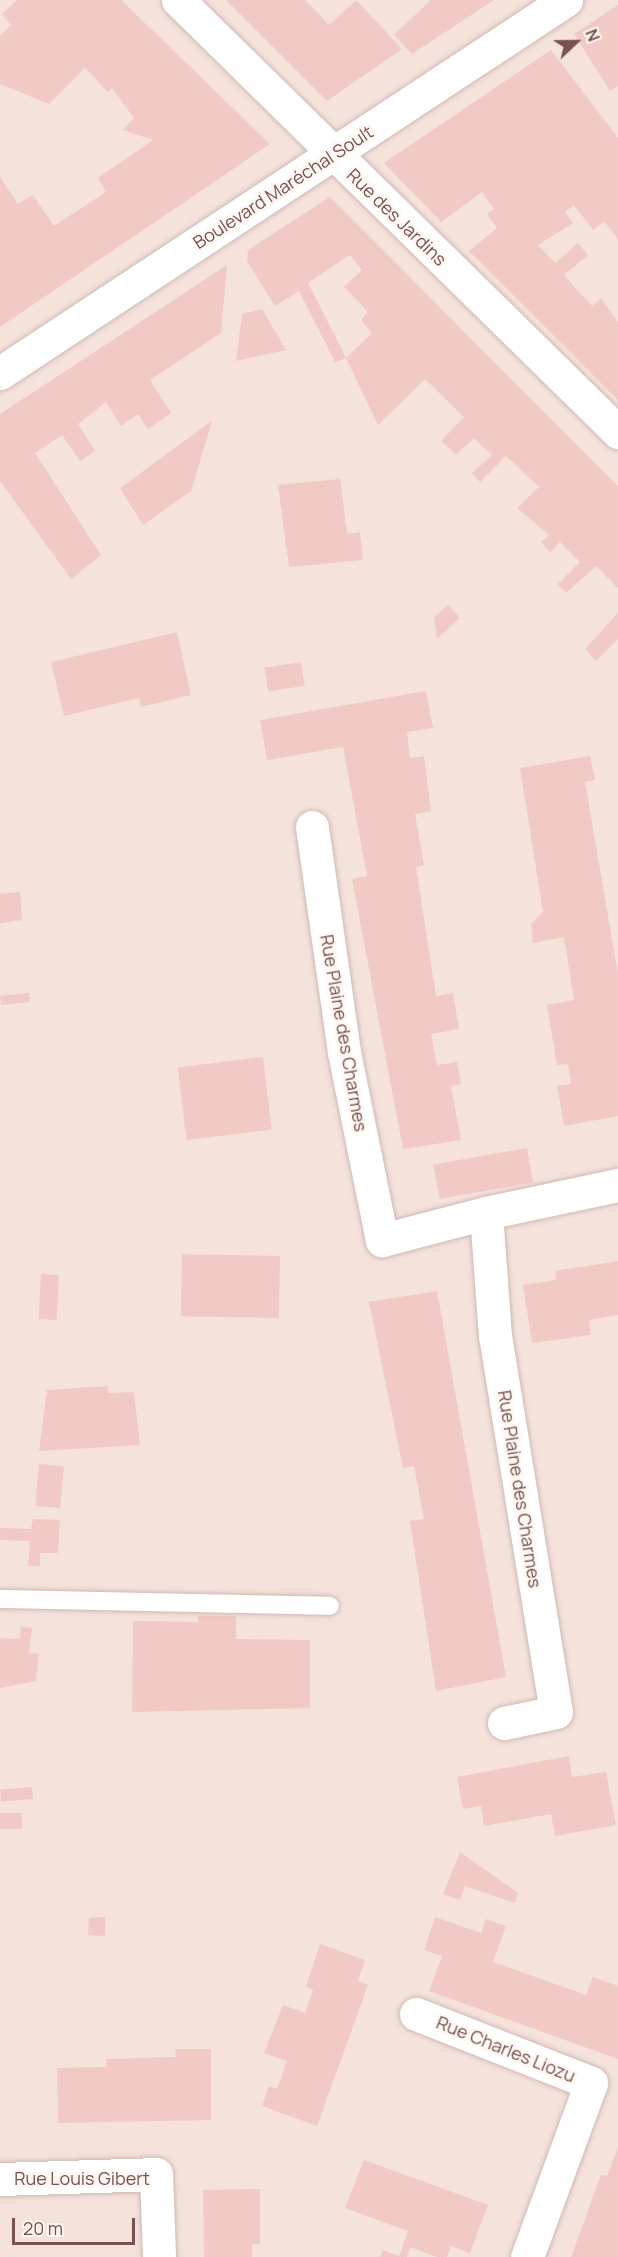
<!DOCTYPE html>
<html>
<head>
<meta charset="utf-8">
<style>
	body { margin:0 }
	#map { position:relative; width:618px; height:2257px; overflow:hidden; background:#fcf2ec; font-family:Manrope,sans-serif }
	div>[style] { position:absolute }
	.residential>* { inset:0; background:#f4e2db; transform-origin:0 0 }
	.building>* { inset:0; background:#f1cac5; transform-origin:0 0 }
	.roads { filter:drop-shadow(0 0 2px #d1b9b4) drop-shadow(0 0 2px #d1b9b4) }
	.service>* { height:18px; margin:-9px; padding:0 9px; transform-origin:9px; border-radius:9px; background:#fff }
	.minor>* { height:33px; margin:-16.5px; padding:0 16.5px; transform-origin:16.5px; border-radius:16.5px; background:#fff }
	span { translate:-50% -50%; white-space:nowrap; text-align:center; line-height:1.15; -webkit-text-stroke:6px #fef7f3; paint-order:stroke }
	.street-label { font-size:18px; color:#77524f }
	.north { position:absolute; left:546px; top:12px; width:60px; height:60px; -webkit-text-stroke:4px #fef7f3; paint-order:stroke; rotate:68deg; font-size:16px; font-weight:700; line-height:24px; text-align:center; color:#77524f }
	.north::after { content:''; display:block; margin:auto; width:21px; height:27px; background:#77524f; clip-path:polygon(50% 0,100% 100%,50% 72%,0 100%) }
	.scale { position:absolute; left:12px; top:2218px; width:123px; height:27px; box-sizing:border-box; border:3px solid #77524f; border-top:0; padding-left:8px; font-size:18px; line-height:21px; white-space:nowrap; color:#77524f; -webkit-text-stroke:4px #fef7f3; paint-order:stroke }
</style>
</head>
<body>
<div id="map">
	<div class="residential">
		<i style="left:0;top:0;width:618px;height:2257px"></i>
	</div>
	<div class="building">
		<i style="clip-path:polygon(17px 0,121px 0,270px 144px,0 327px,0 177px,18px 204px,33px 195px,54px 226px,106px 192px,98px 178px,153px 140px,123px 130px,134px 118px,112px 88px,108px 92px,85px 68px,49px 104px,0 84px,0 36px,11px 25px,2px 14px)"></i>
		<i style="clip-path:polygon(226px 0,305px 0,329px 25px,356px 0,402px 49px,327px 101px)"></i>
		<i style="clip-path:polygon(431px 0,494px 0,412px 54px,394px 35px)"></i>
		<i style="clip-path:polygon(618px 5px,618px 86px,610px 91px,574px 34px)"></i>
		<i style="clip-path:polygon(551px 50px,618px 138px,618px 239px,604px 221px,593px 230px,574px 205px,565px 212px,573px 223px,538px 245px,555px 263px,578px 243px,588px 255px,564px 275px,592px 306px,601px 298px,618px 322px,618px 400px,469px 251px,497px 228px,487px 214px,494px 209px,482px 192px,441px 222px,384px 163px)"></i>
		<i style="clip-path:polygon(evenodd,330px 197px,618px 486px,618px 588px,596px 566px,566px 593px,558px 584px,580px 562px,560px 542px,550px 552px,541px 542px,549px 535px,517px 508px,539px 487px,506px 456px,480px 482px,472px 473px,492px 455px,474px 438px,456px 455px,441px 441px,464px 417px,425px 379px,378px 425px,346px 358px,335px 362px,299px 291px,275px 306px,247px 261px,248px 250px,330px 197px,350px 255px,362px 270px,344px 287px,368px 312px,361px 320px,372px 333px,346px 358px,308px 283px,350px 255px)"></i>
		<i style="clip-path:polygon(227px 265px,221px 333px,150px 380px,171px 413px,148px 429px,138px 414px,121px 426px,106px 402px,78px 424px,95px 451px,80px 461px,62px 435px,35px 453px,101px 555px,71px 579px,0 481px,0 414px)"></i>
		<i style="clip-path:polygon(262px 309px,286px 350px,236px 361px,242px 314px)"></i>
		<i style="clip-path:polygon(212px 421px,191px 491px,143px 525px,120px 488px)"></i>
		<i style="clip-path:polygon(340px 479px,347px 534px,360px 532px,363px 560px,289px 567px,278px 485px)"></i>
		<i style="clip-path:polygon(448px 605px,460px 618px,437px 639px,434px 617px)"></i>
		<i style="clip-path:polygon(618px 613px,618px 639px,596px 661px,585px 649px)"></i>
		<i style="clip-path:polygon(177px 632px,191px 695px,141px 707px,139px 698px,64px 716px,51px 662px)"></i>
		<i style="left:301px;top:662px;width:24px;height:37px;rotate:81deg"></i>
		<i style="clip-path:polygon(426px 691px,433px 728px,407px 732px,410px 758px,424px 756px,431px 811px,415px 814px,424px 865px,416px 867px,436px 996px,453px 993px,459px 1029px,431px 1034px,437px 1065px,457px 1062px,461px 1084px,451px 1086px,461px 1140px,403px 1149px,352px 879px,367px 876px,343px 747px,267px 760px,260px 720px)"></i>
		<i style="clip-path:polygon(590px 756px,595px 780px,585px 782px,618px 974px,618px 1116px,564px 1126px,557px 1086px,571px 1084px,568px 1064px,557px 1065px,547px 1005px,574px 1000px,564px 937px,533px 943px,531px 924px,543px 912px,520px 768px)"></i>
		<i style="clip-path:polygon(20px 892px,22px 920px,0 923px,0 894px)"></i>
		<i style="left:29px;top:993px;width:9px;height:29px;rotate:84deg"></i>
		<i style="left:263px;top:1057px;width:73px;height:86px;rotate:83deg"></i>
		<i style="left:527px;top:1148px;width:35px;height:95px;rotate:80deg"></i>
		<i style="left:280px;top:1256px;width:62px;height:98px;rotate:91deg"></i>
		<i style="clip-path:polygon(618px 1261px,618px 1315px,589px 1320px,591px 1335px,532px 1343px,523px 1285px,556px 1280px,555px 1271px)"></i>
		<i style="left:41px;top:1274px;width:18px;height:45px;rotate:3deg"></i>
		<i style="clip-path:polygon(437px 1291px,506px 1677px,436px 1691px,410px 1521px,424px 1519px,414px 1466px,403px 1468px,369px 1302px)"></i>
		<i style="clip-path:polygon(108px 1386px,108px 1393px,134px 1392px,140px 1445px,39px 1451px,47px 1390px)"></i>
		<i style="left:39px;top:1464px;width:25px;height:42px;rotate:5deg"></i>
		<i style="clip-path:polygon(33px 1519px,60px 1520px,58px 1553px,40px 1553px,40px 1566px,28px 1566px,30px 1541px,0 1540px,0 1528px,31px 1529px)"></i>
		<i style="clip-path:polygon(198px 1616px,236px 1616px,236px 1639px,310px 1640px,310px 1708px,132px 1712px,133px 1621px,198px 1622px)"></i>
		<i style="clip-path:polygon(21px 1627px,32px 1628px,29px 1653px,39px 1654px,36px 1681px,0 1688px,0 1638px,20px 1639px)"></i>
		<i style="clip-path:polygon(569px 1756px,572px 1777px,606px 1772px,616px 1825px,555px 1836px,551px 1814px,484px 1826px,481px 1806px,463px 1809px,457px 1777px)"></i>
		<i style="left:32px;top:1787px;width:12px;height:32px;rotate:85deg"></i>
		<i style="left:0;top:1813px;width:22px;height:16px"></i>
		<i style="clip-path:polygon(460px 1852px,518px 1893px,515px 1903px,465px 1886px,460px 1900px,443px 1894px)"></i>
		<i style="clip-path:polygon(105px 1917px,105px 1936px,88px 1935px,89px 1918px)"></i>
		<i style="clip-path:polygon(435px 1917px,481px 1933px,486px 1919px,506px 1926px,493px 1962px,586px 1995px,593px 1977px,618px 1986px,618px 2059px,429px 1991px,442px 1956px,424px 1950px)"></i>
		<i style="clip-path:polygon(320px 1944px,365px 1960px,358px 1981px,368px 1985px,317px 2126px,262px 2106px,269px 2086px,277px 2089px,287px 2061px,264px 2053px,283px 2005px,305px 2013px,313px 1990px,306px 1986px)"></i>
		<i style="clip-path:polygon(175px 2049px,211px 2049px,211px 2120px,58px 2123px,57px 2068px,106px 2067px,106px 2059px,176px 2057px)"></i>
		<i style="clip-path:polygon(618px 2147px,618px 2257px,571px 2257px,601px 2175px,607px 2176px)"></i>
		<i style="clip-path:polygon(364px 2160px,488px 2205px,470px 2253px,451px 2246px,447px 2257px,437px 2257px,410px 2247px,407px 2257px,380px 2257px,383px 2250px,399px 2256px,408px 2231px,345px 2208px)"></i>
		<i style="clip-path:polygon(260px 2189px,260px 2244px,252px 2244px,252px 2257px,204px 2257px,203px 2190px)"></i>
	</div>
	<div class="roads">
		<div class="service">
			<i style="left:0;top:1599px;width:330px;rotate:1.2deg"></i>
		</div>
		<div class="minor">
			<i style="left:178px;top:0;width:617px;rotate:44.47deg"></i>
			<i style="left:0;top:373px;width:678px;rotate:-33.39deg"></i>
			<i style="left:312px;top:827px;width:227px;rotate:81.9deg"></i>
			<i style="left:344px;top:1052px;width:192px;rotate:78.6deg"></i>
			<i style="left:382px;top:1240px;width:107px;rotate:-14.6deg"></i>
			<i style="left:504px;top:1723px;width:53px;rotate:-11.9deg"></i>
			<i style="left:556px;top:1712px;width:381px;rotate:-99.2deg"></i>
			<i style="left:495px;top:1336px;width:123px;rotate:-94.2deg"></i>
			<i style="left:486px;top:1213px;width:135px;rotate:-12deg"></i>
			<i style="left:416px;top:2014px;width:188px;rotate:21.5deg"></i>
			<i style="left:591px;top:2083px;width:185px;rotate:110.2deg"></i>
			<i style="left:0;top:2179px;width:156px;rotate:-1.8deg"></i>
			<i style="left:156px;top:2174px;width:83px;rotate:87.9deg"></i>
		</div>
	</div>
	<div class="street-label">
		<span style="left:283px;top:187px;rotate:-33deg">Boulevard Maréchal Soult</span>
		<span style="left:397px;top:217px;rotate:44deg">Rue des Jardins</span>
		<span style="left:344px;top:1033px;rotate:80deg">Rue Plaine des Charmes</span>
		<span style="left:520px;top:1489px;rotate:81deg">Rue Plaine des Charmes</span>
		<span style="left:506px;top:2049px;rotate:22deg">Rue Charles Liozu</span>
		<span style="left:82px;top:2178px">Rue Louis Gibert</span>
	</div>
	<div class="north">N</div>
	<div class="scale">20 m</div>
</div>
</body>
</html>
